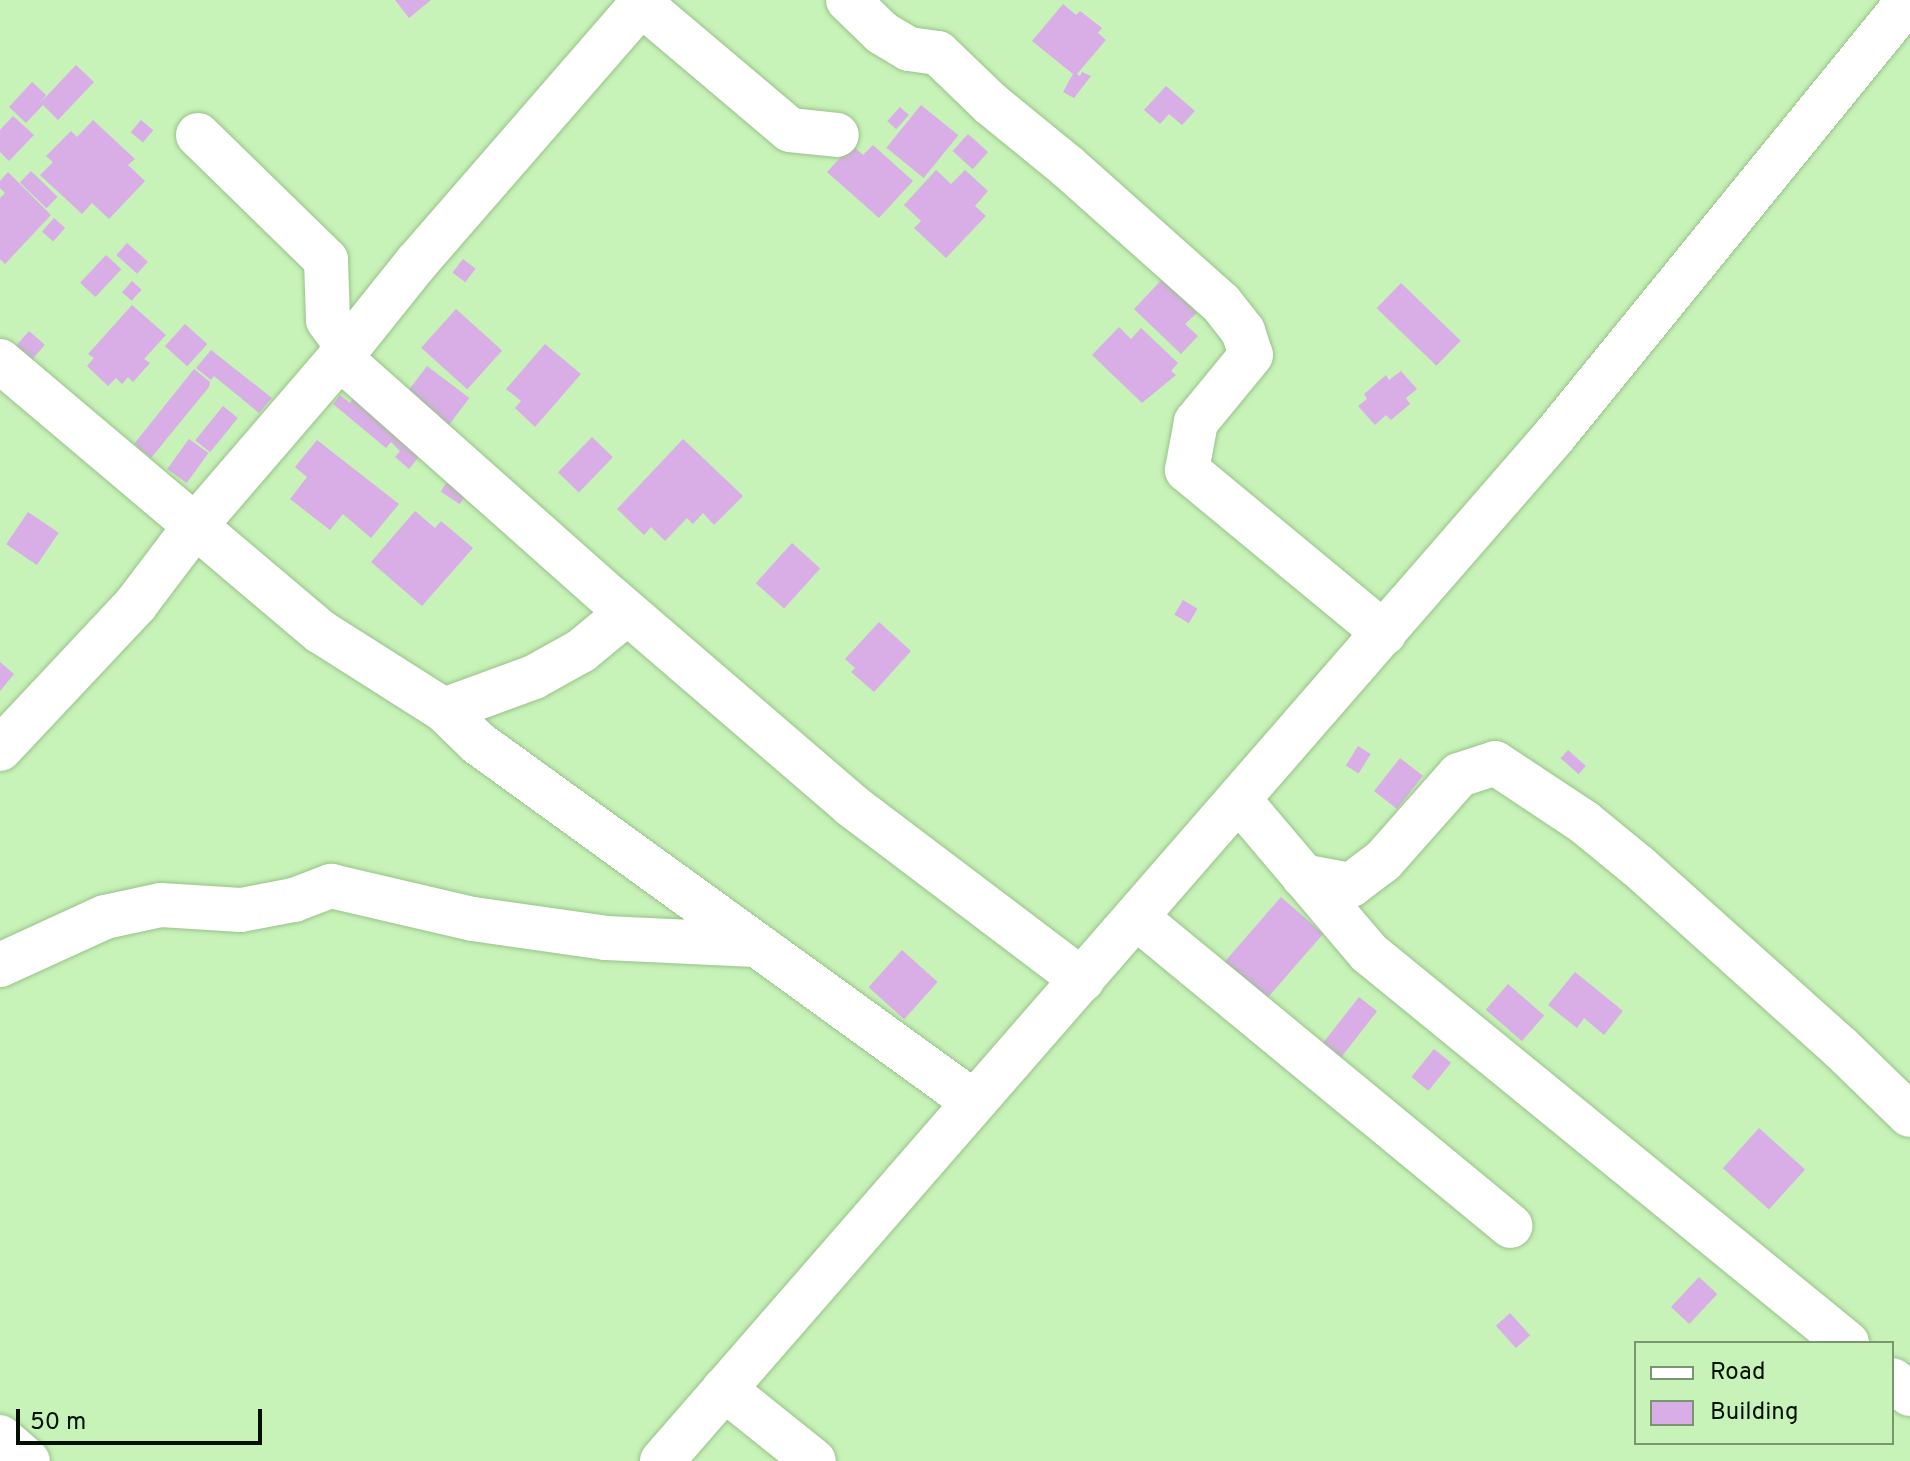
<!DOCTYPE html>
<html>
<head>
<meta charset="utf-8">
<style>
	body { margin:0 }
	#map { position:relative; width:1910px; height:1461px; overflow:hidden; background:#c7f2b8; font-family:Overpass,sans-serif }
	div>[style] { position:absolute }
	.building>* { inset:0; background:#d9aee6; transform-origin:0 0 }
	.roads { filter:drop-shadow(0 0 2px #98c289) drop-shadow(0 0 2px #98c289) }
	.minor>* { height:44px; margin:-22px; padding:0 22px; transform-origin:22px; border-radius:22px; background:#fff }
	span { translate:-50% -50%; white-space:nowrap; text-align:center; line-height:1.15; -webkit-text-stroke:6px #c7f2b8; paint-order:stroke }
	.legend { position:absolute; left:1634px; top:1341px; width:260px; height:104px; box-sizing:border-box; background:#c7f2b8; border:2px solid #79976e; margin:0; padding:10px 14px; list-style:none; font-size:24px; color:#030f00 }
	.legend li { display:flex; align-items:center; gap:16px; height:40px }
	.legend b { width:40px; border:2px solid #79976e }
	.scale { position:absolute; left:16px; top:1409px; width:246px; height:36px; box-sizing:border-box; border:4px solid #030f00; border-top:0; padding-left:10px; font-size:24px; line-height:28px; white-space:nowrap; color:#030f00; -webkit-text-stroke:6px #c7f2b8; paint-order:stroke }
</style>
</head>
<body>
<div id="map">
	<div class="building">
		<i style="clip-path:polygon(395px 0,431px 0,409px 18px)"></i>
		<i style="clip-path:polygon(1063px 4px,1076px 15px,1080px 11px,1102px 28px,1098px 33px,1106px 40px,1077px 74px,1080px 76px,1082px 72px,1091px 76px,1074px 98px,1063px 92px,1073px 74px,1032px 41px)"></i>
		<i style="clip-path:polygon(76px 65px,94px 82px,58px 120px,43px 105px,26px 123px,9px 107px,32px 82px,46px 95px,40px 103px)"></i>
		<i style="clip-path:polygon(1166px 86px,1195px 111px,1182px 125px,1169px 114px,1160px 124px,1144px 110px)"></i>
		<i style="left:921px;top:105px;width:48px;height:55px;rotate:39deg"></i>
		<i style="left:900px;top:107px;width:12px;height:19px;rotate:42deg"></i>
		<i style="clip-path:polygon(13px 116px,34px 135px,9px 161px,0 152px,0 130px)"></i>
		<i style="clip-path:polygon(93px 120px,135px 159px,128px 165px,145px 181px,109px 219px,92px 203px,82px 214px,40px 175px,53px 162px,46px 156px,71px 131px,77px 137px)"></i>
		<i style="left:141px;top:120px;width:16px;height:16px;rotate:40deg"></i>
		<i style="left:968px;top:134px;width:27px;height:23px;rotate:42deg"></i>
		<i style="clip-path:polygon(852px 145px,863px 155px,873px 145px,913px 181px,879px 218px,827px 172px)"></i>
		<i style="clip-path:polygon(936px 170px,951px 184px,965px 170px,988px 191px,975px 206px,986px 216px,946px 258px,914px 228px,921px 221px,904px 205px)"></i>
		<i style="left:31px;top:171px;width:37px;height:16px;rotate:44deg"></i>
		<i style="clip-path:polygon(8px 172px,51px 215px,5px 264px,0 259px,0 198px,5px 193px,0 188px,0 181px)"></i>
		<i style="left:54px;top:218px;width:15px;height:18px;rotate:42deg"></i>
		<i style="left:127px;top:243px;width:28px;height:16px;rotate:42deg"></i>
		<i style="left:106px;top:255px;width:21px;height:38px;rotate:43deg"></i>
		<i style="left:463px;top:259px;width:16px;height:17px;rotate:38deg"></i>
		<i style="clip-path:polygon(1169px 272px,1193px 294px,1186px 302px,1197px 313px,1185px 324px,1198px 336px,1181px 354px,1134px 309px)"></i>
		<i style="left:132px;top:281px;width:13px;height:15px;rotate:42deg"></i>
		<i style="left:1401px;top:283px;width:83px;height:35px;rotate:44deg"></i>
		<i style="clip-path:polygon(132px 305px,166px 335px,144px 359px,150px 363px,133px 382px,128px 377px,122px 384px,116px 378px,108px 386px,87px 366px,94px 358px,88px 354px)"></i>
		<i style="left:456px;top:309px;width:62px;height:52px;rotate:42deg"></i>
		<i style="left:185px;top:324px;width:30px;height:30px;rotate:42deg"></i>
		<i style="clip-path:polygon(1119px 327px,1131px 339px,1141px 328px,1178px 363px,1171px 371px,1176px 375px,1142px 403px,1092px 355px)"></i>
		<i style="left:29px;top:331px;width:21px;height:35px;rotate:41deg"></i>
		<i style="clip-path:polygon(545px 344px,581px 374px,535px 427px,515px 408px,521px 401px,506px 389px)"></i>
		<i style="clip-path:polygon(211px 350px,272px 398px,259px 413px,214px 376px,211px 380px,196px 368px)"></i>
		<i style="left:427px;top:366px;width:53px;height:42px;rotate:37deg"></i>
		<i style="clip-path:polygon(194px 369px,210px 382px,209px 387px,151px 458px,134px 444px)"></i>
		<i style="clip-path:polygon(1401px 371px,1417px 389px,1406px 398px,1410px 404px,1391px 420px,1386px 415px,1375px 425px,1358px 406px,1367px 399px,1364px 394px,1386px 375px,1389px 380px)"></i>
		<i style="clip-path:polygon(340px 395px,350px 403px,354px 397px,422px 453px,409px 469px,395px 457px,400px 451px,391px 442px,386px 448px,333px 404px)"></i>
		<i style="left:223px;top:406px;width:19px;height:44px;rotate:39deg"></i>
		<i style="left:592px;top:437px;width:29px;height:49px;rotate:44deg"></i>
		<i style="left:189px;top:439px;width:24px;height:37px;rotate:36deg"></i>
		<i style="clip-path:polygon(683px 439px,743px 496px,714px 525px,703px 513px,693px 524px,687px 518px,665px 541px,651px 527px,644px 535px,617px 509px)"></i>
		<i style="clip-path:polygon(317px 440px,399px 504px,371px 538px,343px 514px,330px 530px,290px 499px,307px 477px,295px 467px)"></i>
		<i style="left:449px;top:479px;width:23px;height:15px;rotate:34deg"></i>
		<i style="clip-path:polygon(415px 511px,435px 528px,441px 521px,473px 548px,422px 606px,371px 562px)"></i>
		<i style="left:28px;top:512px;width:37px;height:39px;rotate:34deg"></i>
		<i style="left:792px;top:543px;width:38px;height:54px;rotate:42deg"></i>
		<i style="left:1183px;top:600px;width:17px;height:17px;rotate:31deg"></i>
		<i style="clip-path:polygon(879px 622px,911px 651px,874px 692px,851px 672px,855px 668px,845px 659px)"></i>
		<i style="clip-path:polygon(0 662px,14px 674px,0 691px)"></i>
		<i style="left:1358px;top:746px;width:15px;height:23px;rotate:32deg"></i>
		<i style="left:1568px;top:750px;width:24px;height:11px;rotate:42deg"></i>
		<i style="left:1400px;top:758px;width:29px;height:42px;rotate:38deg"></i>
		<i style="left:1281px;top:897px;width:56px;height:91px;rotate:41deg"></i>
		<i style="left:902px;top:950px;width:48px;height:50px;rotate:42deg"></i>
		<i style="clip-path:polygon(1575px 972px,1623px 1011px,1604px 1035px,1584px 1018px,1577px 1028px,1548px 1005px)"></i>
		<i style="left:1508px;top:984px;width:48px;height:34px;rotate:41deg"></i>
		<i style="left:1359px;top:997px;width:23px;height:66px;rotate:38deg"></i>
		<i style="left:1434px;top:1049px;width:22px;height:36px;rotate:39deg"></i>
		<i style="left:1759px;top:1128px;width:62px;height:54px;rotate:42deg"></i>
		<i style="left:1699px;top:1277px;width:25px;height:41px;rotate:43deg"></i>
		<i style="left:1510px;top:1313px;width:30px;height:19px;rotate:48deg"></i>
	</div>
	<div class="roads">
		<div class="minor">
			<i style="left:848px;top:0;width:47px;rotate:44.1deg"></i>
			<i style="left:882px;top:33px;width:31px;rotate:31deg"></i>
			<i style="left:909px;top:49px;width:29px;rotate:8deg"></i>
			<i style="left:938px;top:53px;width:74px;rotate:43.9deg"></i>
			<i style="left:991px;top:104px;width:98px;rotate:39.2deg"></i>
			<i style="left:1067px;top:166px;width:206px;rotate:41.7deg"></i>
			<i style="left:1221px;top:303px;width:36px;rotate:52deg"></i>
			<i style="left:1243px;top:331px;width:25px;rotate:72deg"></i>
			<i style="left:1251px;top:355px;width:87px;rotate:129.4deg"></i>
			<i style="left:1196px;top:422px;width:49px;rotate:100.6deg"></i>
			<i style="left:1187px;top:470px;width:256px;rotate:39.6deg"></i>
			<i style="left:641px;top:4px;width:195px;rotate:40.2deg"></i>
			<i style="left:790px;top:130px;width:47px;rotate:6.1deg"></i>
			<i style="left:198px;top:135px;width:179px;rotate:44.3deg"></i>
			<i style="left:326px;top:260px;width:60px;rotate:88.1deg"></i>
			<i style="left:328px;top:320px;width:34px;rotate:54deg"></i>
			<i style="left:339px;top:357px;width:366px;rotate:41.6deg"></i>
			<i style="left:613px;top:600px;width:314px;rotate:40.7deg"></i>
			<i style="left:851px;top:805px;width:290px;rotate:37.1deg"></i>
			<i style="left:0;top:361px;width:420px;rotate:40.2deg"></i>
			<i style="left:321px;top:632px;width:146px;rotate:32.4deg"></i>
			<i style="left:444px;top:710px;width:47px;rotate:44.1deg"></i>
			<i style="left:478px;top:743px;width:612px;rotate:35.9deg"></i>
			<i style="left:444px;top:710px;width:96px;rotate:-20.1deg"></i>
			<i style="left:534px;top:677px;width:54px;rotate:-29deg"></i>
			<i style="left:581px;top:651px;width:60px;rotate:-39.6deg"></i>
			<i style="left:0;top:749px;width:199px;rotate:-46.8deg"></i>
			<i style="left:136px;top:604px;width:98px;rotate:-52.9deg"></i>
			<i style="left:195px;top:526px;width:235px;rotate:-49.3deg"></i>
			<i style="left:348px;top:348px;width:110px;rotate:-51.3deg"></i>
			<i style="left:417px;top:262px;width:347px;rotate:-49deg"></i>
			<i style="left:1240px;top:801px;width:199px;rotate:49.7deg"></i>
			<i style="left:1369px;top:953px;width:617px;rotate:39.21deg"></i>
			<i style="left:1303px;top:876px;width:49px;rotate:10.6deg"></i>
			<i style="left:1351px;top:885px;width:40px;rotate:-37deg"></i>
			<i style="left:1383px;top:861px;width:115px;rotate:-48.5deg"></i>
			<i style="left:1459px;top:775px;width:38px;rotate:-18deg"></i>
			<i style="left:1495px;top:763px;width:107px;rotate:33.5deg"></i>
			<i style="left:1584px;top:822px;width:71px;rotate:39.3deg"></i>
			<i style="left:1639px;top:867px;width:271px;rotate:41.9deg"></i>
			<i style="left:1841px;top:1048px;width:96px;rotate:44.2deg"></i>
			<i style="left:1137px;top:918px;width:484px;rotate:39.5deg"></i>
			<i style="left:0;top:965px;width:115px;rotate:-24.6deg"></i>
			<i style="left:105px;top:917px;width:57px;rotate:-12.1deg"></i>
			<i style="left:161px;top:905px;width:80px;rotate:3.6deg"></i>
			<i style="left:241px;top:910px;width:54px;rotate:-10.7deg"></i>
			<i style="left:294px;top:900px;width:40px;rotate:-21deg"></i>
			<i style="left:331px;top:886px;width:146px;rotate:13.1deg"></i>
			<i style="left:473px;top:919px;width:134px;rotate:8.1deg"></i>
			<i style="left:606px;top:938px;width:149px;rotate:2.7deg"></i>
			<i style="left:1892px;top:1380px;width:23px;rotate:38deg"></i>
			<i style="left:724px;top:1389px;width:115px;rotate:38.7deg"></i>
			<i style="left:0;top:1437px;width:37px;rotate:41deg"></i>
			<i style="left:662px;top:1461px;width:1360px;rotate:-48.96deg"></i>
			<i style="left:1555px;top:435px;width:561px;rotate:-50.86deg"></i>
		</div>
	</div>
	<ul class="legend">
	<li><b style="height:10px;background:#fff"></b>Road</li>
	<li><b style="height:22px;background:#d9aee6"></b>Building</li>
	</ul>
	<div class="scale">50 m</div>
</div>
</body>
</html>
